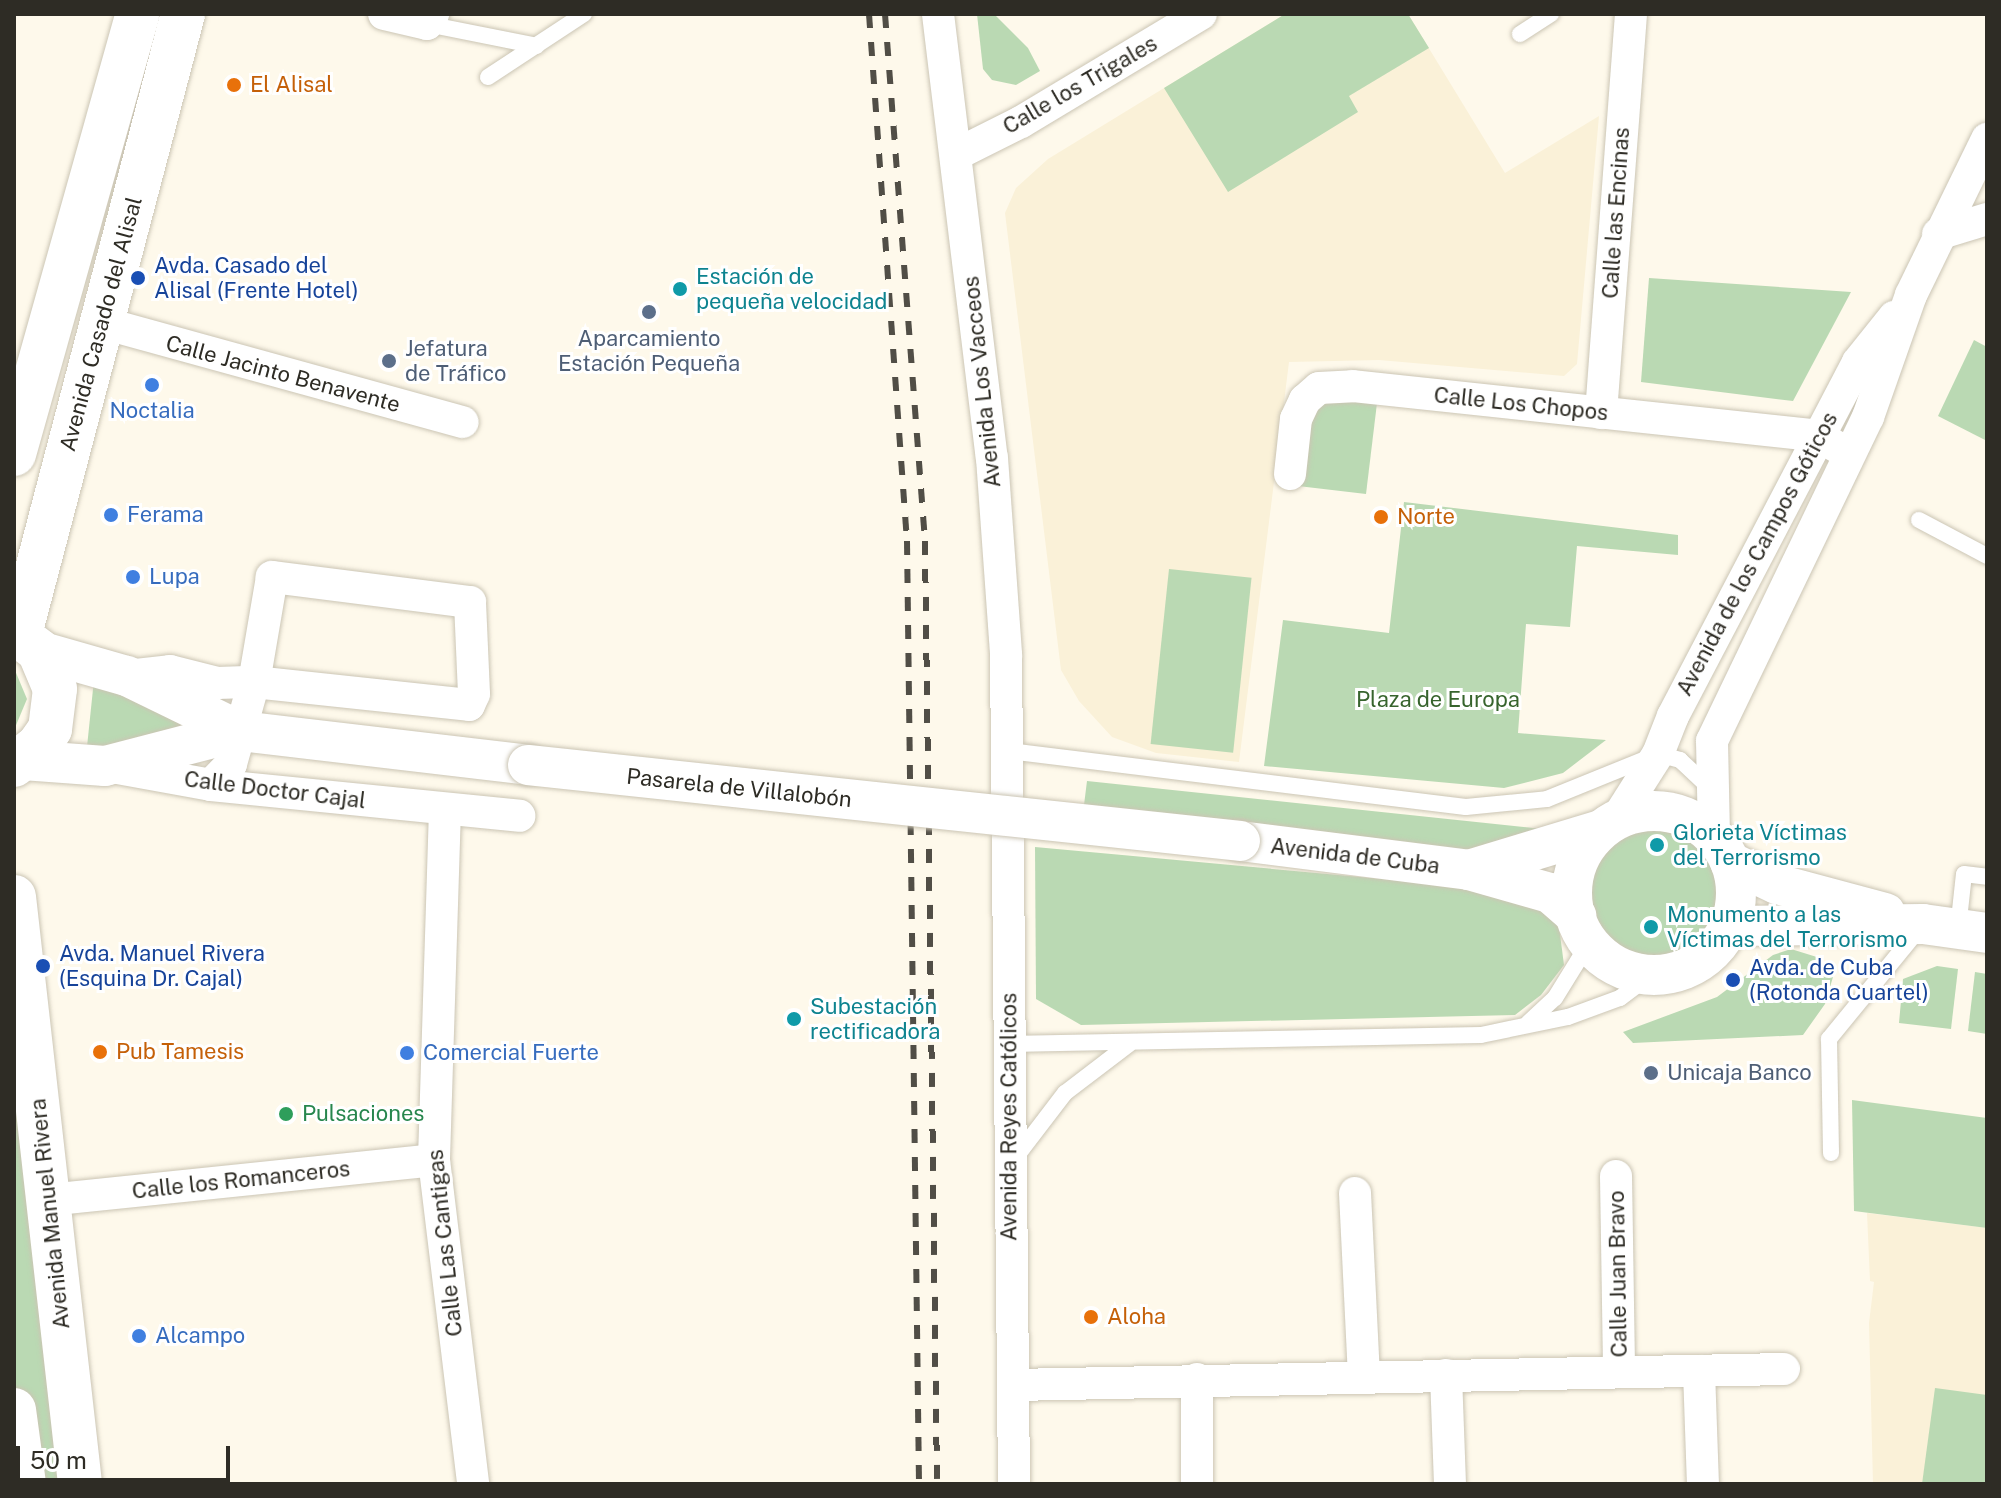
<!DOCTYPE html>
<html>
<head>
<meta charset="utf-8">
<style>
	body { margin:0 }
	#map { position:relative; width:2001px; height:1498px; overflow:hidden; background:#fef9eb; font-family:"Public Sans",sans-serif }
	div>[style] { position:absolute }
	.built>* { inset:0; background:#faf1d8 }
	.green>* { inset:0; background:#bad9b3; transform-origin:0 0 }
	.round { border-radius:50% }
	.roads { filter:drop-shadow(0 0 2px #cbc5b4) drop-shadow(0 0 2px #cbc5b4) }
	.service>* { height:16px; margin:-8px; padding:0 8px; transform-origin:8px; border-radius:8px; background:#fff }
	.minor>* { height:32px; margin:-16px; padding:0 16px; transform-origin:16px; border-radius:16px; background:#fff }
	.tertiary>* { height:40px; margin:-20px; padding:0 20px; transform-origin:20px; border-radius:20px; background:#fff }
	.tertiary>.ring { margin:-20px; padding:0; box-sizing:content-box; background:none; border:40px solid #fff; border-radius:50% }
	.secondary>* { height:44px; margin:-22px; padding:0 22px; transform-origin:22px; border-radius:22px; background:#fff }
	.rail>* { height:6px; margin-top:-3px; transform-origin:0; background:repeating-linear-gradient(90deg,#514e46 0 14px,transparent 0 28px) }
	.bridges { filter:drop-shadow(0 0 2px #cbc5b4) drop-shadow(0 0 2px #cbc5b4) }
	.tertiary-bridge>* { height:40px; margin:-20px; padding:0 20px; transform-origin:20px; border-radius:20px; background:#fff }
	.dots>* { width:22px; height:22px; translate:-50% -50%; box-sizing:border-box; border:4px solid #fff; border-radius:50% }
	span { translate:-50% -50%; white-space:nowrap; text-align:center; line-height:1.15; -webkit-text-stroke:6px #fff; paint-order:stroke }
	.food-label { font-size:22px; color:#c56008 }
	.left { translate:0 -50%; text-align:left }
	.street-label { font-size:22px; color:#2e2c25 }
	.transit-label { font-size:22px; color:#164399 }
	.culture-label { font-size:22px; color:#0d838f }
	.service-label { font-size:22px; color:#4e5e75 }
	.shop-label { font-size:22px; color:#366cbe }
	.park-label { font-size:22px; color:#37642d }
	.leisure-label { font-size:22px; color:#27864d }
	.frame { position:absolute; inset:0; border:16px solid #2e2c25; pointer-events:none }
	.scale { position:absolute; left:16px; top:1446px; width:214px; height:36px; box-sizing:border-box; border:4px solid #2e2c25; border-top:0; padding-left:10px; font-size:24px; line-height:28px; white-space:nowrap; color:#2e2c25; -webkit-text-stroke:6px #fff; paint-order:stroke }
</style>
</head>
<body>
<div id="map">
	<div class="built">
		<i style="clip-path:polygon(1285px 14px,1408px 14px,1505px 173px,1599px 116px,1577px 364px,1564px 376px,1379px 360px,1289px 362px,1239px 762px,1156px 753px,1112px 737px,1079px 701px,1061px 670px,1005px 213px,1016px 188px,1048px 159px)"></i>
		<i style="clip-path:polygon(1867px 1213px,1987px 1228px,1987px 1484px,1873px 1484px,1869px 1323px,1874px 1282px,1870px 1281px)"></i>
	</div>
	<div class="green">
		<i style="clip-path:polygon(977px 14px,994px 14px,1028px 48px,1040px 71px,1016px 85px,992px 80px,983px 69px)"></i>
		<i style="clip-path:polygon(1285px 14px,1408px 14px,1429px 48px,1349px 96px,1358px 112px,1228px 192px,1164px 88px)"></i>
		<i style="clip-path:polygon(1649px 278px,1851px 292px,1793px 401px,1641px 382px)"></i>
		<i style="clip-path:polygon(1974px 340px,1987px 347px,1987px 441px,1938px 416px)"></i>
		<i style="clip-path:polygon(1335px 399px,1377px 403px,1366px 494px,1298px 486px,1310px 422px,1323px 403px)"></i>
		<i style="clip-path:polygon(1404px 502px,1678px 535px,1678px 555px,1577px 546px,1570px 627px,1526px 624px,1518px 733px,1606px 740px,1563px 773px,1504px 788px,1264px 766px,1283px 620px,1389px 633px)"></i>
		<i style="left:1169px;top:569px;width:83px;height:176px;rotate:6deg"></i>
		<i style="clip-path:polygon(14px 668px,27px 699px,14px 730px)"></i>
		<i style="clip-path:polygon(95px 670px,240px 731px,85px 766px)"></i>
		<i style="clip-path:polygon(1087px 781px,1542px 829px,1463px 861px,1083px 813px)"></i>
		<i class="round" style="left:1591px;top:826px;width:130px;height:130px"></i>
		<i style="clip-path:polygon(1035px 847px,1491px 889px,1545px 903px,1558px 919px,1564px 965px,1541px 995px,1515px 1015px,1081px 1025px,1036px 999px)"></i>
		<i style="clip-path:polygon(14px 885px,80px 1484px,24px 1484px,14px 1393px)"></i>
		<i style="clip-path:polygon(1791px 949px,1820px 958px,1833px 977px,1825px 1004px,1803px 1035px,1633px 1043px,1623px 1032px,1717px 997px,1773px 955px)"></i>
		<i style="clip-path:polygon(1937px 966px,1958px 969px,1951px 1029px,1899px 1023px,1903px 979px)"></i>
		<i style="clip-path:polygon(1975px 972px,1987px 974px,1987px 1034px,1968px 1031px)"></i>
		<i style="clip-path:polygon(1852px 1100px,1987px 1118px,1987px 1228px,1854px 1211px)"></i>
		<i style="clip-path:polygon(1935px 1388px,1987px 1395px,1987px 1484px,1922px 1484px)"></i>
	</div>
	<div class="roads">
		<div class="service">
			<i style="left:427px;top:24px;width:112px;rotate:11.3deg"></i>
			<i style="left:1520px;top:34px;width:37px;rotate:-33deg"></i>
			<i style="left:488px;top:77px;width:115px;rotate:-33.3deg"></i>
			<i style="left:1919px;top:520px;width:77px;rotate:27.9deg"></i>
			<i style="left:1009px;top:751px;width:460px;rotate:7deg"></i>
			<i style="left:1466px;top:807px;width:81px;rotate:-5.6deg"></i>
			<i style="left:1547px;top:799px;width:120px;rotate:-22.1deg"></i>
			<i style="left:1658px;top:754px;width:23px;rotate:15deg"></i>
			<i style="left:1680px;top:760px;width:40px;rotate:43deg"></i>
			<i style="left:1958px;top:929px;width:55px;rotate:-83.8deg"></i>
			<i style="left:1964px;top:874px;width:23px;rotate:7deg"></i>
			<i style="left:1528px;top:1023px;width:37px;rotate:-43deg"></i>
			<i style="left:1555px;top:998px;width:65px;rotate:-58.3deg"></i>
			<i style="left:1008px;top:1044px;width:473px;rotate:-1.1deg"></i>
			<i style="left:1481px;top:1035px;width:89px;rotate:-11.7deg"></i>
			<i style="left:1568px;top:1017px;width:55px;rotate:-20.1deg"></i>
			<i style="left:1620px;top:998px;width:39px;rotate:-37deg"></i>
			<i style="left:1831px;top:1153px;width:114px;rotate:-91deg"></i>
			<i style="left:1829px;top:1039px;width:142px;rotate:-50.7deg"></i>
			<i style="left:1016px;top:1157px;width:81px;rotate:-52.6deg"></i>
			<i style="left:1065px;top:1093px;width:81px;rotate:-37.4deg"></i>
		</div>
		<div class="minor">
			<i style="left:384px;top:14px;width:44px;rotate:13.1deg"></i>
			<i style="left:427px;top:24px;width:12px;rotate:-59deg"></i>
			<i style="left:938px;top:14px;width:447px;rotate:83.1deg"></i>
			<i style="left:992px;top:458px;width:197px;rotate:85.9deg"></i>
			<i style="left:1006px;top:655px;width:829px;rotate:89.45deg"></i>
			<i style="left:957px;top:154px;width:72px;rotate:-26.6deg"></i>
			<i style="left:1021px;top:122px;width:210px;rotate:-31deg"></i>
			<i style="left:1938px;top:234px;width:51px;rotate:-17deg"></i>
			<i style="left:103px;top:323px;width:373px;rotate:15.4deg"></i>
			<i style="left:1601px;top:413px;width:400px;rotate:-85.7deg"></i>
			<i style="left:1290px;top:474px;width:55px;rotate:-83.8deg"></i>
			<i style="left:1296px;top:419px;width:21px;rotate:-65deg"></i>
			<i style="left:1305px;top:400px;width:18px;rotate:-41deg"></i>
			<i style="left:1319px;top:388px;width:34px;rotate:-3deg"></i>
			<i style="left:1353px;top:386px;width:468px;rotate:6.1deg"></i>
			<i style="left:1818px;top:436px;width:36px;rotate:30deg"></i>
			<i style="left:127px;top:676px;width:43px;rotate:-6.6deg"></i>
			<i style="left:170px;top:671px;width:49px;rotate:14.3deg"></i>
			<i style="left:217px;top:683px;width:37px;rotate:-2deg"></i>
			<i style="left:254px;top:682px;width:216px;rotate:6.1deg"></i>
			<i style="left:469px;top:705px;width:12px;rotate:-66deg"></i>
			<i style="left:474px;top:694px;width:92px;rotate:-92.5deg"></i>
			<i style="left:470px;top:602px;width:200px;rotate:-172.8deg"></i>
			<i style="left:272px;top:577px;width:107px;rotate:99.7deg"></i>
			<i style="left:254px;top:682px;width:85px;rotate:105.7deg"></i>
			<i style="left:231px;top:764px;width:29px;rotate:134deg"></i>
			<i style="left:112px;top:767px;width:101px;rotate:10.3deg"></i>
			<i style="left:211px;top:785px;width:310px;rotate:5.7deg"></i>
			<i style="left:445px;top:809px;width:351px;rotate:91.8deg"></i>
			<i style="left:434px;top:1160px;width:326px;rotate:83.1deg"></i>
			<i style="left:1616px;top:820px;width:78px;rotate:-57.5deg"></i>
			<i style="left:1658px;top:754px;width:41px;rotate:-68.5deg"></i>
			<i style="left:1673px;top:716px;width:399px;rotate:-62.4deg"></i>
			<i style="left:1858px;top:362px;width:58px;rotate:-51.3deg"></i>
			<i style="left:1714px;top:836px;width:95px;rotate:-91.2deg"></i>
			<i style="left:1712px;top:741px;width:360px;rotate:-64.3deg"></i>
			<i style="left:1868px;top:417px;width:129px;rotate:-70.6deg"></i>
			<i style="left:1911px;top:295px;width:174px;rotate:-64deg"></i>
			<i style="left:1616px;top:1176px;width:196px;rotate:89.1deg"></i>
			<i style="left:1355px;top:1193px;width:183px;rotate:87.2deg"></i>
			<i style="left:48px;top:1200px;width:388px;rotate:-5.9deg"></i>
			<i style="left:1699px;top:1371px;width:113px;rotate:88deg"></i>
			<i style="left:1446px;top:1375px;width:109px;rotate:87.9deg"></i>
			<i style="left:1014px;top:1385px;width:770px;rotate:-1.19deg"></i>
			<i style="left:1197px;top:1484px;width:105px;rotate:-90deg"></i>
		</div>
		<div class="tertiary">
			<i style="left:39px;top:651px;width:91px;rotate:15.9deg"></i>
			<i style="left:127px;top:676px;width:126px;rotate:26deg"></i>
			<i style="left:240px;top:731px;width:290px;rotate:6.7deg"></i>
			<i style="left:23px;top:760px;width:82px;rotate:4.2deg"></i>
			<i style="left:105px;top:766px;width:139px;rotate:-14.5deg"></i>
			<i class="ring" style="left:1572px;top:811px;width:124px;height:124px"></i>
			<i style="left:1240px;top:841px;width:231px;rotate:7.2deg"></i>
			<i style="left:1469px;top:870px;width:84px;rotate:15.9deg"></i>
			<i style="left:1550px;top:893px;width:35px;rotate:41deg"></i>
			<i style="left:1730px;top:862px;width:52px;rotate:25.1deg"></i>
			<i style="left:1777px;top:884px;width:112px;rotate:15deg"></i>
			<i style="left:1469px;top:870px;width:138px;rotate:-16.9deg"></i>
			<i style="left:1730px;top:926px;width:193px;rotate:-0.6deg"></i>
			<i style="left:1923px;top:924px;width:65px;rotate:8deg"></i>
		</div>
		<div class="secondary">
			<i style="left:14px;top:454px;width:457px;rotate:-74.3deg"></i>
			<i style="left:14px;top:632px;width:31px;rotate:37deg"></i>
			<i style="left:39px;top:651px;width:41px;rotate:67.2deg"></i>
			<i style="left:55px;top:689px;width:40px;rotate:97.1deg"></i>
			<i style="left:50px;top:729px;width:21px;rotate:125deg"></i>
			<i style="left:38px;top:746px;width:31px;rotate:142deg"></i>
			<i style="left:20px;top:634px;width:641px;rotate:-75.27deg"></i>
			<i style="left:14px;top:897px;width:591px;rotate:83.58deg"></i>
			<i style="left:14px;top:1410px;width:75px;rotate:82.3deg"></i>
		</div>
	</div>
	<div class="rail">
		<i style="left:869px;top:14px;width:528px;rotate:85.88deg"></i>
		<i style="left:907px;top:541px;width:943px;rotate:89.27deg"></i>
		<i style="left:885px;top:14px;width:529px;rotate:85.66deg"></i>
		<i style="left:925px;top:541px;width:943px;rotate:89.27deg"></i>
	</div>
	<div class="bridges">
		<div class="tertiary-bridge">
			<i style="left:528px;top:765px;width:716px;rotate:6.09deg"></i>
		</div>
	</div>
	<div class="dots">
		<i style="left:234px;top:85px;background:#e8710a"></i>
		<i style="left:138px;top:278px;background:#1a4fb4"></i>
		<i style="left:680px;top:289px;background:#0f9aa8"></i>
		<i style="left:649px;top:312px;background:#5c6f8a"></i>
		<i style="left:389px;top:361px;background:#5c6f8a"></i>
		<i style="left:152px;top:385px;background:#3f7fe0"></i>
		<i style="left:111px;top:515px;background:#3f7fe0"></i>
		<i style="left:1381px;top:517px;background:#e8710a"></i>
		<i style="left:133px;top:577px;background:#3f7fe0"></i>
		<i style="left:1657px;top:845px;background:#0f9aa8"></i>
		<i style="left:1651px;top:927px;background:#0f9aa8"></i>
		<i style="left:43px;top:966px;background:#1a4fb4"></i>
		<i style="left:1733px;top:980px;background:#1a4fb4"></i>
		<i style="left:794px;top:1019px;background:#0f9aa8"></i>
		<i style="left:100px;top:1052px;background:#e8710a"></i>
		<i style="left:407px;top:1053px;background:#3f7fe0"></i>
		<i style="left:1651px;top:1073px;background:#5c6f8a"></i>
		<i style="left:286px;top:1114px;background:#2e9e5b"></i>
		<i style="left:1091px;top:1317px;background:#e8710a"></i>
		<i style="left:139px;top:1336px;background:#3f7fe0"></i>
	</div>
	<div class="food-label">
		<span class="left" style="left:250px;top:85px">El Alisal</span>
		<span class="left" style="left:1397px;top:517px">Norte</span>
		<span class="left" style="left:116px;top:1052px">Pub Tamesis</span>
		<span class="left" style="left:1107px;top:1317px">Aloha</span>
	</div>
	<div class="street-label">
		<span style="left:1080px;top:85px;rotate:-30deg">Calle los Trigales</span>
		<span style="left:1616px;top:213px;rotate:-86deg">Calle las Encinas</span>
		<span style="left:101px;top:324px;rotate:-75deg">Avenida Casado del Alisal</span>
		<span style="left:283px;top:374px;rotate:15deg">Calle Jacinto Benavente</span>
		<span style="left:982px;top:382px;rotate:-96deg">Avenida Los Vacceos</span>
		<span style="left:1521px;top:404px;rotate:6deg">Calle Los Chopos</span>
		<span style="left:1757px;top:554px;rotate:-62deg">Avenida de los Campos Góticos</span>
		<span style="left:739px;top:788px;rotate:6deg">Pasarela de Villalobón</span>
		<span style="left:275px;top:790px;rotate:7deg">Calle Doctor Cajal</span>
		<span style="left:1355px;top:856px;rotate:7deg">Avenida de Cuba</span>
		<span style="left:1009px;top:1117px;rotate:-90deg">Avenida Reyes Católicos</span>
		<span style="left:241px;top:1180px;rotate:-6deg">Calle los Romanceros</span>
		<span style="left:50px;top:1214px;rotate:-96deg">Avenida Manuel Rivera</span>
		<span style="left:445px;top:1243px;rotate:-96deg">Calle Las Cantigas</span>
		<span style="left:1618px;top:1274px;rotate:-91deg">Calle Juan Bravo</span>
	</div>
	<div class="transit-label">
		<span class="left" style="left:154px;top:278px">Avda. Casado del<br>Alisal (Frente Hotel)</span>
		<span class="left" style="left:59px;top:966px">Avda. Manuel Rivera<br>(Esquina Dr. Cajal)</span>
		<span class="left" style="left:1749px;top:980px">Avda. de Cuba<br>(Rotonda Cuartel)</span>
	</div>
	<div class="culture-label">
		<span class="left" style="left:696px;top:289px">Estación de<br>pequeña velocidad</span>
		<span class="left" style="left:1673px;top:845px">Glorieta Víctimas<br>del Terrorismo</span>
		<span class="left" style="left:1667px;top:927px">Monumento a las<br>Víctimas del Terrorismo</span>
		<span class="left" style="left:810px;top:1019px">Subestación<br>rectificadora</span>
	</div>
	<div class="service-label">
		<span style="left:649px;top:351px">Aparcamiento<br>Estación Pequeña</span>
		<span class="left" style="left:405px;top:361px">Jefatura<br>de Tráfico</span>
		<span class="left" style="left:1667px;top:1073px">Unicaja Banco</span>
	</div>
	<div class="shop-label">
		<span style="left:152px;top:411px">Noctalia</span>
		<span class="left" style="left:127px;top:515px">Ferama</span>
		<span class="left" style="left:149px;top:577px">Lupa</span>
		<span class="left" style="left:423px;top:1053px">Comercial Fuerte</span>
		<span class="left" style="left:155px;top:1336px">Alcampo</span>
	</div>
	<div class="park-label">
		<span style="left:1438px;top:700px">Plaza de Europa</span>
	</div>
	<div class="leisure-label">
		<span class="left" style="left:302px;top:1114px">Pulsaciones</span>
	</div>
	<div class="frame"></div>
	<div class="scale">50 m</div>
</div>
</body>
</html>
